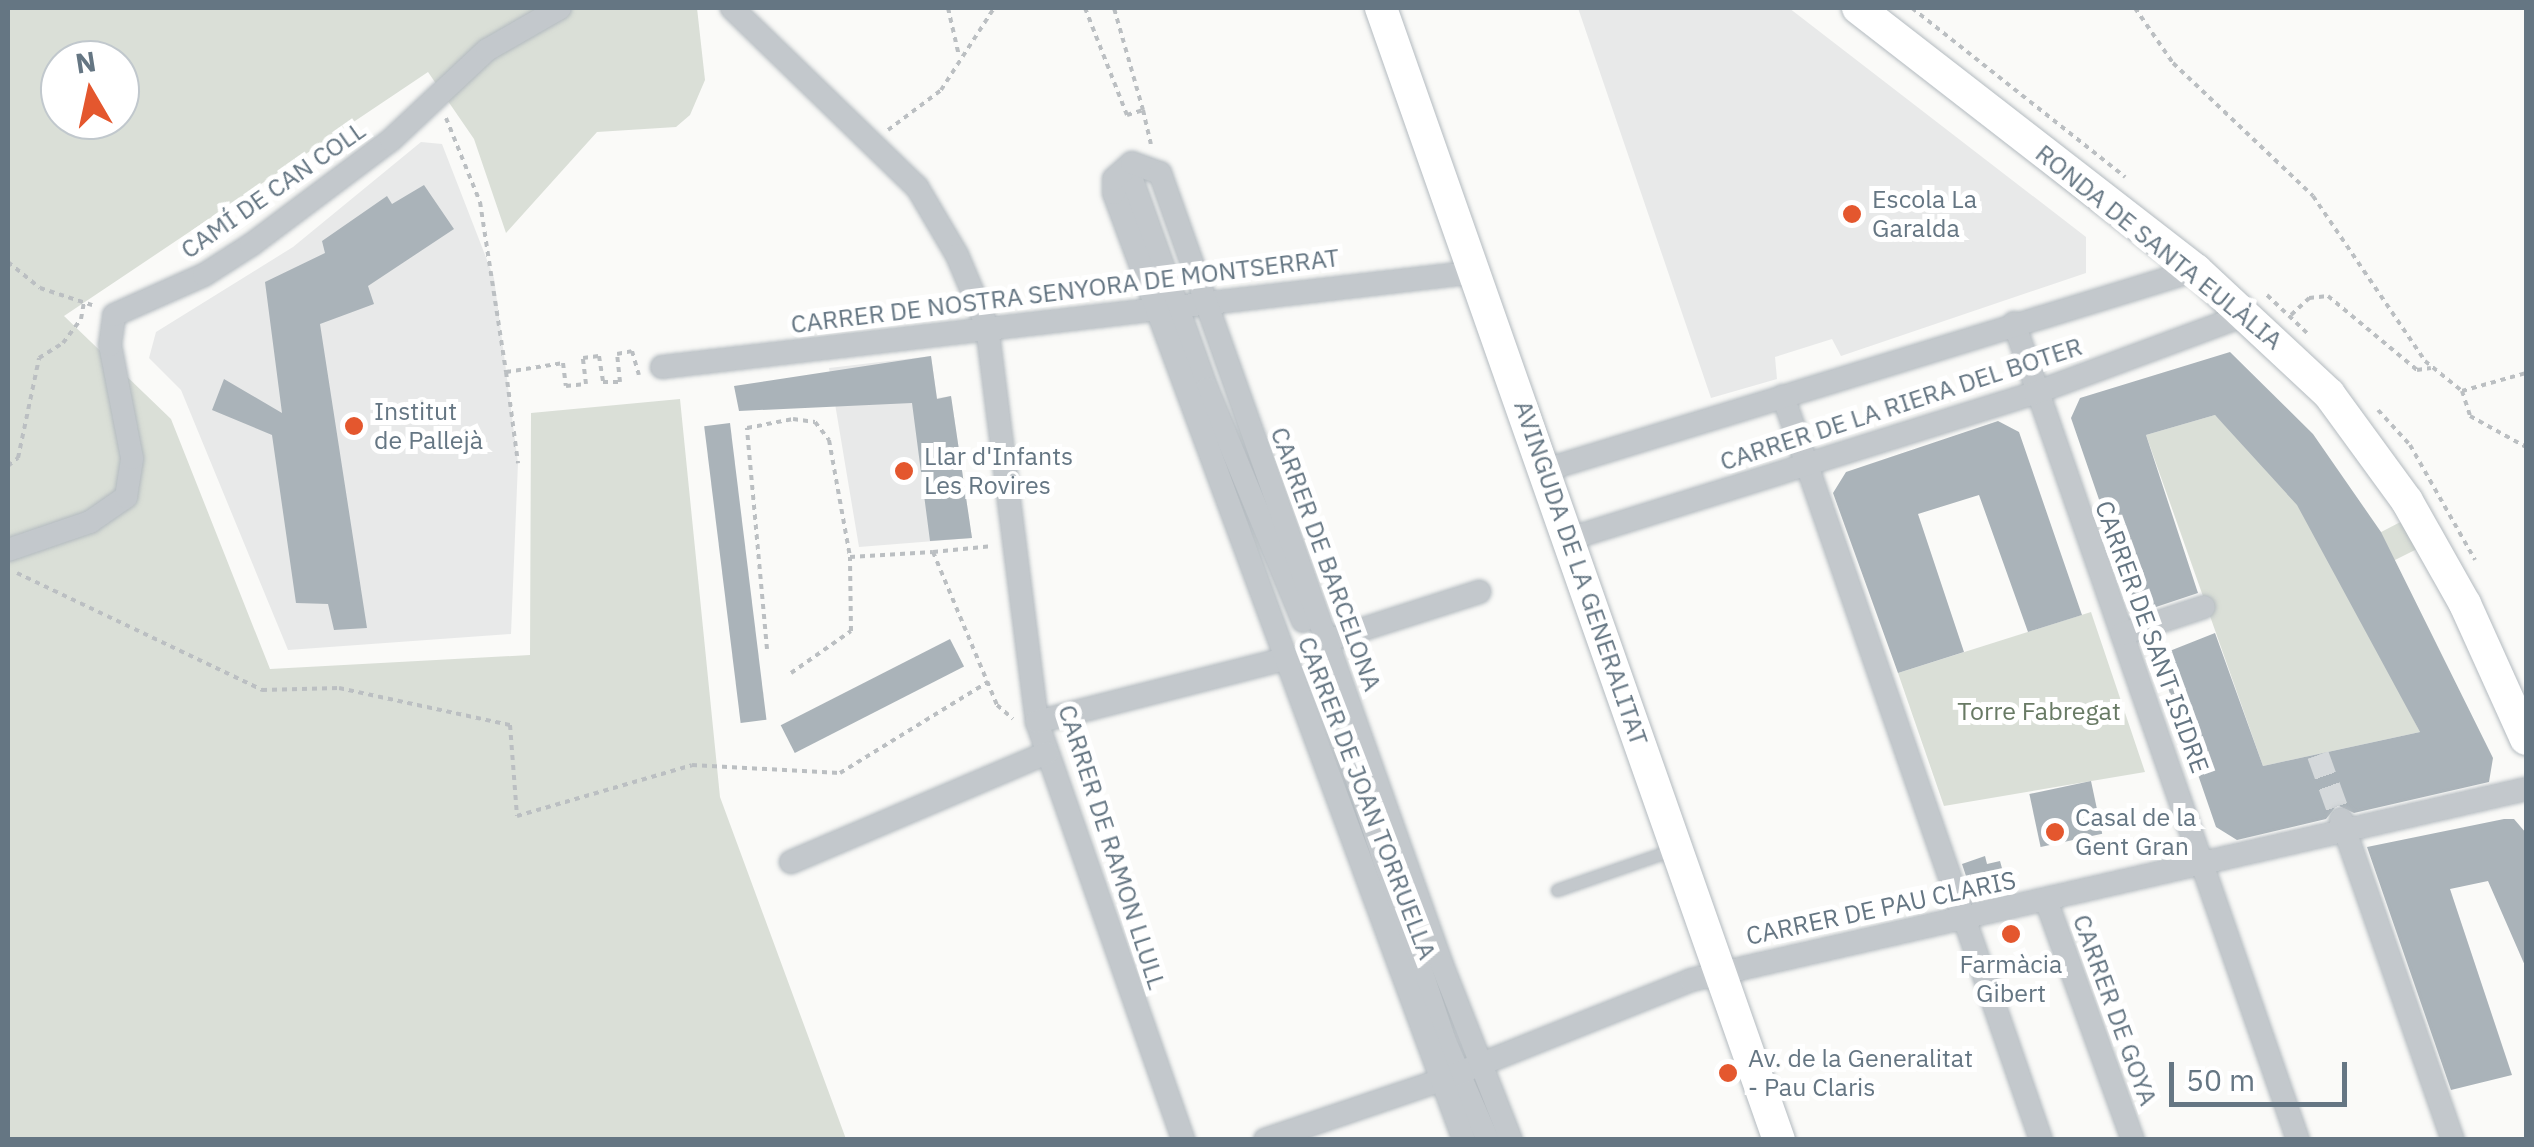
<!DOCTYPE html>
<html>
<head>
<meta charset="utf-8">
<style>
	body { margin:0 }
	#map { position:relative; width:2534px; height:1147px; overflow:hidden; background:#fafaf8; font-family:"IBM Plex Sans",sans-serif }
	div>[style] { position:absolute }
	.built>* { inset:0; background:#e8e9e9 }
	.green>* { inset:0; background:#dadfd7 }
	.building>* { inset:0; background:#aab3b9; transform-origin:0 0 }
	.street-tunnel>* { height:22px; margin-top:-11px; transform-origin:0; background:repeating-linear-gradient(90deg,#d5d9db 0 22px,transparent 0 33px) }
	.path>* { height:4px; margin-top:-2px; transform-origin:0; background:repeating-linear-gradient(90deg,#bbbfc2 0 5px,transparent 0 10px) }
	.roads { filter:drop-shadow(0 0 2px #b3babf) drop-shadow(0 0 2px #b3babf) }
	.lane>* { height:11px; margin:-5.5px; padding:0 5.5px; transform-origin:5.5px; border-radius:5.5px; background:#c3c8cc }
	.street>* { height:22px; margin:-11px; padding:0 11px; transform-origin:11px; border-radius:11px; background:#c3c8cc }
	.secondary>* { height:32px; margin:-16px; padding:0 16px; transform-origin:16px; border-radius:16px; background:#fff }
	.dots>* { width:28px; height:28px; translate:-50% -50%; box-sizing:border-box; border:5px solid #fff; border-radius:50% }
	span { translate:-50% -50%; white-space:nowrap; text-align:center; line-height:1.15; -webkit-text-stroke:10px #fff; paint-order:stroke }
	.street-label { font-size:25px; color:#657683 }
	.poi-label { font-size:25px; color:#657683 }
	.left { translate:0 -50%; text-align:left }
	.park-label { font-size:25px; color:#687a64 }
	.frame { position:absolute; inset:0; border:10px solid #657683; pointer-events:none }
	.north { position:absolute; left:40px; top:40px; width:100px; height:100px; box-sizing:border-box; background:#fff; border:2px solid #c1c8cd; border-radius:50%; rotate:351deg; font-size:28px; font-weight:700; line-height:40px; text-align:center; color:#657683 }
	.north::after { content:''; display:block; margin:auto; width:35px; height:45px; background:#e4572e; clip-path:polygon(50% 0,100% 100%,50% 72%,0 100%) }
	.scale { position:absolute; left:2169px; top:1062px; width:178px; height:45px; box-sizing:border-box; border:5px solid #657683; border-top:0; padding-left:12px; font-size:30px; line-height:35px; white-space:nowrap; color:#657683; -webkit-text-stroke:8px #fff; paint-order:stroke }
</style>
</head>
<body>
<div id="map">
	<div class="built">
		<i style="clip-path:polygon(1578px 8px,1789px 8px,2086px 237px,2086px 273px,1841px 356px,1832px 339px,1775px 357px,1777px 379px,1711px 398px)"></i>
		<i style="clip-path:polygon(421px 142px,442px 144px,494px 278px,518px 463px,511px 634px,288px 650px,181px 390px,149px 358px,156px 332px,293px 247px)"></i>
		<i style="clip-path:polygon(931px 356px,937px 398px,951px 396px,972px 538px,859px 547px,829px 368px)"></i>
	</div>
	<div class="green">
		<i style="clip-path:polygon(evenodd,8px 8px,697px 8px,705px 80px,690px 115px,676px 127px,597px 132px,506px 233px,474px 139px,428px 72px,64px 316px,171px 419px,270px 669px,530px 655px,531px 413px,680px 399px,720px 797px,846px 1139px,8px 1139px,8px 8px,60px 60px,120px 60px,120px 120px,60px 120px,60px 60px)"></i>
		<i style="clip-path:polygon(2215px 415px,2267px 465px,2337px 555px,2410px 517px,2427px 544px,2345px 585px,2420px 732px,2263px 766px,2146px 435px)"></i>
		<i style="clip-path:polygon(2091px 612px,2145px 772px,1944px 806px,1898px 673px)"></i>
	</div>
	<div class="building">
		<i style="clip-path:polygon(424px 185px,454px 229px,368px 286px,374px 304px,320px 324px,367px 628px,334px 630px,328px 604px,296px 603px,272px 435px,212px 410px,224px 379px,282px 413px,265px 282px,325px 253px,322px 241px,387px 196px,392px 204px)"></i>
		<i style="clip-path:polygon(2230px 352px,2313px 434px,2381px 532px,2493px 758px,2489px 782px,2354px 813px,2337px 805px,2326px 819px,2237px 840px,2216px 827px,2157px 656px,2215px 633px,2263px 766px,2420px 732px,2297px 505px,2215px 415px,2146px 435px,2198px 593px,2138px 613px,2071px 418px,2080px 398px)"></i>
		<i style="clip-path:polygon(931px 356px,937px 399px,951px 396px,972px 538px,930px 541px,912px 403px,739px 411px,734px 386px)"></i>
		<i style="clip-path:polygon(1998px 421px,2019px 432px,2082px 615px,2028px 632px,1979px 495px,1918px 514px,1964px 652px,1898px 673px,1833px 493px,1846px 472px)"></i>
		<i style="left:730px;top:423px;width:299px;height:26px;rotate:83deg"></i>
		<i style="left:950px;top:639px;width:31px;height:190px;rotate:63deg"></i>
		<i style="left:2091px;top:781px;width:54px;height:63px;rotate:78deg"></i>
		<i style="clip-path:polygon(2504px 819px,2514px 819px,2526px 833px,2526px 968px,2488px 881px,2450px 889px,2512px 1075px,2451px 1090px,2367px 847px)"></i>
		<i style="clip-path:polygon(1985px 856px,1987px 864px,2000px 861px,2008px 890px,1973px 897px,1962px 864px)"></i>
	</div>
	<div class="street-tunnel">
		<i style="left:2318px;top:755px;width:68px;rotate:70.2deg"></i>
	</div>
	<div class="path">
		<i style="left:948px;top:8px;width:49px;rotate:77.1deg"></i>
		<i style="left:1085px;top:8px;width:115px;rotate:68.6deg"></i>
		<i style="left:1127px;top:115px;width:17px;rotate:-17deg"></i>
		<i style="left:1143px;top:110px;width:106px;rotate:-105.9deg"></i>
		<i style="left:1912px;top:8px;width:272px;rotate:38.4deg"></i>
		<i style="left:2135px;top:8px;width:67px;rotate:55.4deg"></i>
		<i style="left:2173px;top:63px;width:193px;rotate:43.5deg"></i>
		<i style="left:2313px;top:196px;width:199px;rotate:55.8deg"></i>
		<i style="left:2425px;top:361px;width:48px;rotate:39deg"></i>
		<i style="left:1143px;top:110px;width:35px;rotate:77deg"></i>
		<i style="left:446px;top:118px;width:91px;rotate:68deg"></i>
		<i style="left:480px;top:202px;width:172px;rotate:81.3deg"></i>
		<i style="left:506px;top:372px;width:58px;rotate:-9deg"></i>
		<i style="left:563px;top:363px;width:23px;rotate:83deg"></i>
		<i style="left:566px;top:386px;width:20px;rotate:-6deg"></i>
		<i style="left:586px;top:384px;width:26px;rotate:-97deg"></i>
		<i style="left:583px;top:358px;width:16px;rotate:-7deg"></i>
		<i style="left:599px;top:356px;width:26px;rotate:81deg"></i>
		<i style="left:603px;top:382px;width:17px"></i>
		<i style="left:620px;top:382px;width:28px;rotate:-96deg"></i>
		<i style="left:617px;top:354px;width:15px;rotate:-11deg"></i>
		<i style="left:632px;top:351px;width:25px;rotate:74deg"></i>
		<i style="left:888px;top:130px;width:66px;rotate:-37deg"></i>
		<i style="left:941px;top:90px;width:98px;rotate:-57.1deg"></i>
		<i style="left:8px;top:262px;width:41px;rotate:39.1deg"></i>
		<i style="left:40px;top:288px;width:55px;rotate:18.1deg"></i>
		<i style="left:2267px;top:295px;width:55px;rotate:43.5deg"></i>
		<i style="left:2291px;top:315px;width:25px;rotate:-43deg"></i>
		<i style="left:2309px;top:298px;width:19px;rotate:-6deg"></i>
		<i style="left:2328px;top:296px;width:116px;rotate:39.7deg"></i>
		<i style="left:2417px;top:370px;width:14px;rotate:-8deg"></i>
		<i style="left:506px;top:372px;width:92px;rotate:82.5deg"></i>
		<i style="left:2462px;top:391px;width:26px;rotate:72deg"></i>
		<i style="left:2470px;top:416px;width:64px;rotate:29deg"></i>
		<i style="left:2462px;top:391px;width:66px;rotate:-15.7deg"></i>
		<i style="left:2378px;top:410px;width:47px;rotate:47.6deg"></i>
		<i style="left:2410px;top:445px;width:132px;rotate:60.5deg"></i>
		<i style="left:8px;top:466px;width:13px;rotate:-39deg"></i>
		<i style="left:18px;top:458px;width:102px;rotate:-78.1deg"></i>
		<i style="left:39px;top:358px;width:28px;rotate:-32deg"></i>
		<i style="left:63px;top:343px;width:30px;rotate:-53deg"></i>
		<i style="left:81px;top:319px;width:17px;rotate:-80deg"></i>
		<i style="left:933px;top:552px;width:60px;rotate:-5.7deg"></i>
		<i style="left:17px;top:573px;width:272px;rotate:25.5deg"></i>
		<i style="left:262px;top:690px;width:77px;rotate:-1.5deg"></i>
		<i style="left:339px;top:688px;width:175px;rotate:12.2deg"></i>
		<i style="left:510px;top:725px;width:91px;rotate:85.6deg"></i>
		<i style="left:517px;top:816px;width:182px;rotate:-16.2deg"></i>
		<i style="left:692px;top:765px;width:148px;rotate:3.1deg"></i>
		<i style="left:840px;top:773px;width:174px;rotate:-31.6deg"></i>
		<i style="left:767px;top:649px;width:222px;rotate:-95.2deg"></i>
		<i style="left:747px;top:428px;width:47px;rotate:-11.1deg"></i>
		<i style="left:793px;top:419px;width:22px;rotate:8deg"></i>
		<i style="left:815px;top:422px;width:23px;rotate:52deg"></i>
		<i style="left:829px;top:440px;width:119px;rotate:79.8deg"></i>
		<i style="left:850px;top:557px;width:83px;rotate:-3.4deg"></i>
		<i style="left:933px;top:552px;width:166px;rotate:67.3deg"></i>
		<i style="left:997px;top:705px;width:21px;rotate:41deg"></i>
		<i style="left:791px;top:673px;width:73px;rotate:-35deg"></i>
		<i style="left:851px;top:631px;width:74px;rotate:-90.8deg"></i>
	</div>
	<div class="roads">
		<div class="lane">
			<i style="left:1557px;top:890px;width:125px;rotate:-19.2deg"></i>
		</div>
		<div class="street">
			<i style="left:732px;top:8px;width:257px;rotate:44.1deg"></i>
			<i style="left:917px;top:187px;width:79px;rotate:59.5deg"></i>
			<i style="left:957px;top:255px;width:77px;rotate:67.1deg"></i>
			<i style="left:987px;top:326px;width:399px;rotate:82.8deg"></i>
			<i style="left:1037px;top:722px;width:443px;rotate:70.7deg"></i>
			<i style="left:1131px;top:177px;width:225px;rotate:70.3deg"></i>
			<i style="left:1207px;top:389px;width:251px;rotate:67.5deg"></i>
			<i style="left:2014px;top:323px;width:865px;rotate:70.83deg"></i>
			<i style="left:662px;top:367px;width:819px;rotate:-6.66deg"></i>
			<i style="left:1783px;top:396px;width:787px;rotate:70.87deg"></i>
			<i style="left:1545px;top:470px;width:681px;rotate:-17.08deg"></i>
			<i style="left:1569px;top:539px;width:488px;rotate:-17.4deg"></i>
			<i style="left:2035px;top:393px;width:226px;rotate:-20.4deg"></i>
			<i style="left:8px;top:550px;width:87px;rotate:-18.9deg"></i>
			<i style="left:90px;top:522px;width:44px;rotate:-34.8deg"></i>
			<i style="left:126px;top:497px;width:39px;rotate:-81deg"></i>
			<i style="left:132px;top:458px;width:115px;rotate:-101deg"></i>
			<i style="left:110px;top:345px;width:30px;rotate:-82deg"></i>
			<i style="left:114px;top:315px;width:98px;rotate:-24deg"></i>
			<i style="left:204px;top:275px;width:56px;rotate:-32.6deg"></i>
			<i style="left:251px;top:245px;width:175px;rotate:-36.9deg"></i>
			<i style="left:391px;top:140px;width:132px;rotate:-43.2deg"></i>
			<i style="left:487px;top:50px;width:84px;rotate:-29.9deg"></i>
			<i style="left:2122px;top:634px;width:86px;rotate:-18.2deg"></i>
			<i style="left:1326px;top:641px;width:161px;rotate:-17.8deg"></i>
			<i style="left:1320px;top:670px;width:389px;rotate:71.4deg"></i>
			<i style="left:1444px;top:1039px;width:110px;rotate:66.5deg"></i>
			<i style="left:1037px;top:722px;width:256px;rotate:-14.3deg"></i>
			<i style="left:2341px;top:819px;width:340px;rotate:70.8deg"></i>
			<i style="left:791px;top:862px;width:278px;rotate:-23.1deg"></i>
			<i style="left:2046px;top:900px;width:255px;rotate:70.1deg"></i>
			<i style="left:1265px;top:1140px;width:189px;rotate:-18.8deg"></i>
			<i style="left:1444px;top:1079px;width:266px;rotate:-21.8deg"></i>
			<i style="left:1691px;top:980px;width:857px;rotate:-12.88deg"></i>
			<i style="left:1464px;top:1140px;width:1010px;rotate:-110.28deg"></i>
			<i style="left:1114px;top:193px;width:14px;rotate:-90deg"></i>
			<i style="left:1114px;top:179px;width:24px;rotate:-42deg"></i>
			<i style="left:1132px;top:163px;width:30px;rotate:20deg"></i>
			<i style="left:1160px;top:173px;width:841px;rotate:70.4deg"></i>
			<i style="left:1442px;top:965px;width:188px;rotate:68.5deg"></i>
		</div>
		<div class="secondary">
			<i style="left:1381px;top:8px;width:1200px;rotate:70.63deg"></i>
			<i style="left:1858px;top:8px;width:428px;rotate:37.8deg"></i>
			<i style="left:2196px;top:270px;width:182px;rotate:43deg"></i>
			<i style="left:2329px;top:394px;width:132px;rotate:53.9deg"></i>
			<i style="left:2407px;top:501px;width:118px;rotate:60.6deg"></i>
			<i style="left:2465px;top:604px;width:148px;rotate:65.7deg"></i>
		</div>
	</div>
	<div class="dots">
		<i style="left:1852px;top:214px;background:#e4572e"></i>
		<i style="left:354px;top:426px;background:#e4572e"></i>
		<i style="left:904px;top:471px;background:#e4572e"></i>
		<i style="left:2055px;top:832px;background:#e4572e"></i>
		<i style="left:2011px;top:934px;background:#e4572e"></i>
		<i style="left:1728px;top:1073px;background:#e4572e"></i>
	</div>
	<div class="street-label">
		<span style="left:273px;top:190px;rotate:-35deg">CAMÍ DE CAN COLL</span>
		<span style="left:2159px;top:247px;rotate:39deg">RONDA DE SANTA EULÀLIA</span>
		<span style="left:1065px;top:291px;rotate:-7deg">CARRER DE NOSTRA SENYORA DE MONTSERRAT</span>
		<span style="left:1901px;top:404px;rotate:-18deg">CARRER DE LA RIERA DEL BOTER</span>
		<span style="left:1326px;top:559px;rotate:70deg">CARRER DE BARCELONA</span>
		<span style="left:1581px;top:573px;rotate:71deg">AVINGUDA DE LA GENERALITAT</span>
		<span style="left:2152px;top:637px;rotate:70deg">CARRER DE SANT ISIDRE</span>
		<span style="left:1367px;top:798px;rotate:69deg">CARRER DE JOAN TORRUELLA</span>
		<span style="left:1112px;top:847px;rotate:72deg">CARRER DE RAMON LLULL</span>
		<span style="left:1881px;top:908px;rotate:-12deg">CARRER DE PAU CLARIS</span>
		<span style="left:2115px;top:1010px;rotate:70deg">CARRER DE GOYA</span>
	</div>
	<div class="poi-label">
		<span class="left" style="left:1872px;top:214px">Escola La<br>Garalda</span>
		<span class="left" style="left:374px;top:426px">Institut<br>de Pallejà</span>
		<span class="left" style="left:924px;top:471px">Llar d'Infants<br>Les Rovires</span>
		<span class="left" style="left:2075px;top:832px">Casal de la<br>Gent Gran</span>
		<span style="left:2011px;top:979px">Farmàcia<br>Gibert</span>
		<span class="left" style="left:1748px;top:1073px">Av. de la Generalitat<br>- Pau Claris</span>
	</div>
	<div class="park-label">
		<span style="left:2039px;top:711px">Torre Fabregat</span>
	</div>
	<div class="frame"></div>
	<div class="north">N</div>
	<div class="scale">50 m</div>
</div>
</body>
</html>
